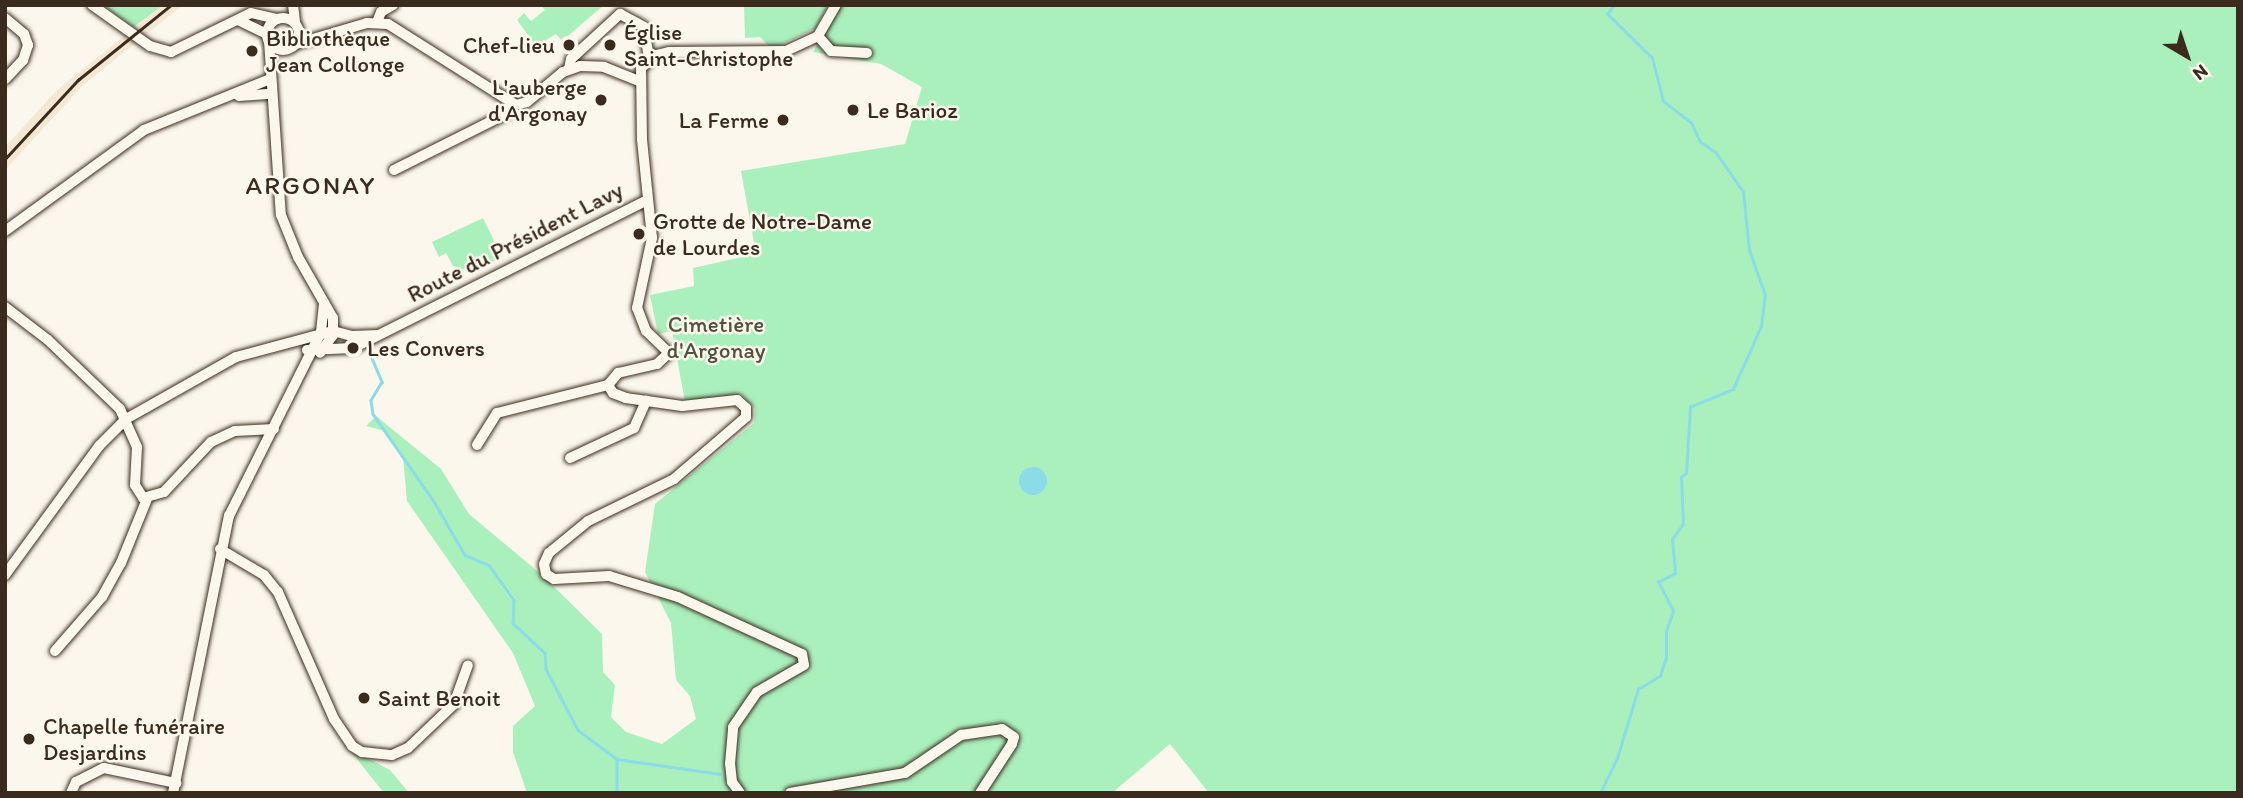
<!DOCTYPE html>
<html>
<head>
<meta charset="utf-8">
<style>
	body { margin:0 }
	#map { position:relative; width:2243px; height:798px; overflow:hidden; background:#fbf7ec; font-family:Itim,sans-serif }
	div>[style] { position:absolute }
	.built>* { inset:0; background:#f4e8d3 }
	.green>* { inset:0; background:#aaf0bd }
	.water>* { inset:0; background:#8cdbe8 }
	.round { border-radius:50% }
	.stream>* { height:2.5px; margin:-1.25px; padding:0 1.25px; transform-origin:1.25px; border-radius:1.25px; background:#8cdbe8 }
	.roads { filter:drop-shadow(0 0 2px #3b2a1e) drop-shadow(0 0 2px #3b2a1e) }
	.minor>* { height:10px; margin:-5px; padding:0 5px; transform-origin:5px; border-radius:5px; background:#fbf7ec }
	.minor>.ring { margin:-5px; padding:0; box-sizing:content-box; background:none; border:10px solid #fbf7ec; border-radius:50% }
	.rail>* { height:2.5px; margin:-1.25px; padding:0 1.25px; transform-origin:1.25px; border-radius:1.25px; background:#3b2a1e }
	.dots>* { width:19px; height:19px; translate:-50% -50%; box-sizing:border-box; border:4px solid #fbf7ec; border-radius:50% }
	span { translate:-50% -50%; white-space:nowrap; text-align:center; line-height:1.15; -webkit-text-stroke:5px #fbf7ec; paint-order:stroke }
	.poi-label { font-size:23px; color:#3b2a1e }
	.left { translate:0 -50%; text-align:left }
	.right { translate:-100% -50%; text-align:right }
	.street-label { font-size:23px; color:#3b2a1e }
	.park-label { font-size:23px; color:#51523e }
	.quarter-label { font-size:26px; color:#3b2a1e; letter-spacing:2px }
	.frame { position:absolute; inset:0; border:7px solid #3b2a1e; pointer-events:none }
	.north { position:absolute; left:2152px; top:21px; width:70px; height:70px; -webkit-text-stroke:5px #fbf7ec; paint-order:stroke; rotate:141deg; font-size:19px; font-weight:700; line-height:28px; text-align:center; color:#3b2a1e }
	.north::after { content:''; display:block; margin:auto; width:24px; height:32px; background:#3b2a1e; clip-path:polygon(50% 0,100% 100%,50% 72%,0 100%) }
</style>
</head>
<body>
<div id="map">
	<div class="built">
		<i style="clip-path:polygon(163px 5px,183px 5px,83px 85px,5px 170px,5px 147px,57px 90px)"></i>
	</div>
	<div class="green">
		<i style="clip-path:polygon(103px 5px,163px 5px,134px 27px)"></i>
		<i style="clip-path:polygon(541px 5px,604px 5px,562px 41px,556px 34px,536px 46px,517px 20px,524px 13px,531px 21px,545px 10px)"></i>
		<i style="clip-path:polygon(744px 5px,828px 5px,816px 28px,779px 46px,769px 46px,760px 37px,745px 38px)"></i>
		<i style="clip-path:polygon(839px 5px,2238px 5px,2238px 793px,1209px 793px,1170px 744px,1112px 793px,527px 793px,513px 752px,513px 726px,535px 706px,513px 653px,407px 501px,403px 457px,394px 443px,385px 431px,366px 426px,376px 416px,441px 469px,469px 514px,542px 575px,602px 634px,603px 672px,615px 685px,611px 717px,626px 732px,662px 744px,696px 719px,690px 696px,676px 680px,671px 623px,645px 572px,655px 504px,754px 423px,755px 409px,741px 394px,685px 402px,672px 331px,658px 334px,650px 295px,694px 286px,693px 268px,756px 254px,741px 171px,905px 144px,922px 87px,881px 64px,813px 52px)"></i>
		<i style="clip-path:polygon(483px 218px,502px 257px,471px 272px,453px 266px,446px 253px,439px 257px,432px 242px)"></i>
		<i style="clip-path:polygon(348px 748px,390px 770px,409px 793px,384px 793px)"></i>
	</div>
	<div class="water">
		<i class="round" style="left:1019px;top:467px;width:28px;height:28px"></i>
	</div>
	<div class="stream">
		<i style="left:369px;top:351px;width:34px;rotate:67deg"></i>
		<i style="left:382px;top:382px;width:21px;rotate:121deg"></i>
		<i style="left:371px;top:400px;width:14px;rotate:82deg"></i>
		<i style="left:373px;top:414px;width:108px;rotate:55.1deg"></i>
		<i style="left:435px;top:503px;width:60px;rotate:60deg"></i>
		<i style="left:465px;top:555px;width:26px;rotate:23deg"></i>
		<i style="left:489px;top:565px;width:43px;rotate:54.5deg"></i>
		<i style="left:514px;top:600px;width:23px;rotate:92deg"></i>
		<i style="left:513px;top:623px;width:44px;rotate:43.2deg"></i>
		<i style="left:545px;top:653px;width:16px;rotate:86deg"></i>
		<i style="left:546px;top:669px;width:69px;rotate:62.3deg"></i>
		<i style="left:578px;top:730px;width:49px;rotate:36.6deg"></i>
		<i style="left:617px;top:759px;width:34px;rotate:90deg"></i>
		<i style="left:617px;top:759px;width:104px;rotate:8.3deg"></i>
		<i style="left:1600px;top:793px;width:39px;rotate:-64deg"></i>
		<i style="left:1617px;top:758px;width:72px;rotate:-73.1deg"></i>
		<i style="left:1638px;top:689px;width:26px;rotate:-31deg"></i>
		<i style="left:1660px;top:676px;width:19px;rotate:-72deg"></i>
		<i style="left:1666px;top:658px;width:26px;rotate:-90deg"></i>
		<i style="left:1666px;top:632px;width:22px;rotate:-72deg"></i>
		<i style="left:1673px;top:611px;width:33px;rotate:-117deg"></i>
		<i style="left:1658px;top:582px;width:19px;rotate:-28deg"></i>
		<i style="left:1675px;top:573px;width:34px;rotate:-95deg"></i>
		<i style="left:1672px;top:539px;width:19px;rotate:-54deg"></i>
		<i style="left:1683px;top:524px;width:47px;rotate:-92.4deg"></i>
		<i style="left:1681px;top:477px;width:6px;rotate:-39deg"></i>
		<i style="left:1686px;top:473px;width:66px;rotate:-86.5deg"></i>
		<i style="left:1690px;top:407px;width:47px;rotate:-22.7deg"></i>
		<i style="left:1733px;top:389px;width:69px;rotate:-66deg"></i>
		<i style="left:1761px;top:326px;width:31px;rotate:-83deg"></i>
		<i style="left:1765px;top:295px;width:48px;rotate:-109.6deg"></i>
		<i style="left:1749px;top:250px;width:58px;rotate:-95.9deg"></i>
		<i style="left:1743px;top:192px;width:47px;rotate:-124.7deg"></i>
		<i style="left:1716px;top:153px;width:19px;rotate:-145deg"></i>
		<i style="left:1700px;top:142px;width:21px;rotate:-115deg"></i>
		<i style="left:1691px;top:123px;width:36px;rotate:-142deg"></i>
		<i style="left:1663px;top:101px;width:44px;rotate:-104.3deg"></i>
		<i style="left:1652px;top:58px;width:63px;rotate:-135.6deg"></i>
		<i style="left:1607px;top:14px;width:11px;rotate:-52deg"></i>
	</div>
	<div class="roads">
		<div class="minor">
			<i style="left:92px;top:5px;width:71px;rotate:35.3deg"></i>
			<i style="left:150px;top:46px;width:22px;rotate:16deg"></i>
			<i style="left:171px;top:52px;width:89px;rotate:-26deg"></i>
			<i style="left:251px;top:13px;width:27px;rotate:13deg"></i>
			<i style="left:293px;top:5px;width:17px;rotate:83deg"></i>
			<i style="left:620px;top:14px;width:27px;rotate:28deg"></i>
			<i style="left:644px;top:27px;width:32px;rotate:81deg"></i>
			<i style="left:5px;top:18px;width:25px;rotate:40deg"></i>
			<i style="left:24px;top:34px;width:12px;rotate:70deg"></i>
			<i style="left:28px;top:45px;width:16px;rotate:108deg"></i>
			<i style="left:23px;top:60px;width:26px;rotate:133deg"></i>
			<i class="ring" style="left:267px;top:18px;width:22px;height:22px"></i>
			<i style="left:238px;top:20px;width:32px;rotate:26deg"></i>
			<i style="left:377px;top:22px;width:11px;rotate:-68deg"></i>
			<i style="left:381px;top:12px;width:14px;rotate:-30deg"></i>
			<i style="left:818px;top:36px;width:20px;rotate:49deg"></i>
			<i style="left:831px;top:51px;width:36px;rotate:3deg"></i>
			<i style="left:269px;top:41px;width:174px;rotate:86.1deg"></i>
			<i style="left:281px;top:215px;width:45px;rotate:68deg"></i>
			<i style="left:298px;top:257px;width:70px;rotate:60.2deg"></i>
			<i style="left:333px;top:318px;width:17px;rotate:90deg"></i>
			<i style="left:333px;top:335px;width:22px;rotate:126deg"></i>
			<i style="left:296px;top:44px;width:74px;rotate:-16.5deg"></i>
			<i style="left:367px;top:23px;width:21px;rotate:3deg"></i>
			<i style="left:388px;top:24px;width:151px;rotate:32.3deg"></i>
			<i style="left:516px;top:105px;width:11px;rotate:-15deg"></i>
			<i style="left:527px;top:102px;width:47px;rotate:-39.8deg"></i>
			<i style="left:563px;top:72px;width:18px;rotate:-19deg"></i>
			<i style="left:580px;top:66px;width:24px;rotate:2deg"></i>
			<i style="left:604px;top:67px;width:38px;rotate:22deg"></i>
			<i style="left:569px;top:69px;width:10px;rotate:-79deg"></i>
			<i style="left:571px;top:59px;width:67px;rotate:-42.6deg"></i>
			<i style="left:239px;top:96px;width:32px;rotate:-4deg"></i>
			<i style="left:394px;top:170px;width:125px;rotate:-26.6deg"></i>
			<i style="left:506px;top:114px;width:11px;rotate:-68deg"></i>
			<i style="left:5px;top:231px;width:172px;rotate:-36deg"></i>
			<i style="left:144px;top:130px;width:136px;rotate:-22deg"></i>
			<i style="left:5px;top:307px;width:54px;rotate:37.5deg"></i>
			<i style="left:48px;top:340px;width:100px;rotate:43.8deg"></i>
			<i style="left:120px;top:409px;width:42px;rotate:65.9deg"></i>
			<i style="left:137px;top:447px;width:38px;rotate:93deg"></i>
			<i style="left:135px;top:485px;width:15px;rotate:58deg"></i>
			<i style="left:143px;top:498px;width:22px;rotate:-16deg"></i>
			<i style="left:164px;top:492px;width:69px;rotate:-46.8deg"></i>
			<i style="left:211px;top:442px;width:26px;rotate:-25deg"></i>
			<i style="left:235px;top:431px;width:39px;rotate:-3deg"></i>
			<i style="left:307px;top:350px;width:46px;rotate:-2.5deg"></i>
			<i style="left:353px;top:348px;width:329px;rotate:-26.7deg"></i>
			<i style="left:477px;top:445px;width:38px;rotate:-58deg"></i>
			<i style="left:497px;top:413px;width:114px;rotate:-14.2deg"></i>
			<i style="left:570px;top:458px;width:71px;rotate:-25.1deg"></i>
			<i style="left:634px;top:428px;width:30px;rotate:-66deg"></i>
			<i style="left:220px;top:549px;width:51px;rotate:30.6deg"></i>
			<i style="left:264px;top:575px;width:22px;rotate:51deg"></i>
			<i style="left:278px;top:592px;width:139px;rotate:66.2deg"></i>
			<i style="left:334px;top:719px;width:32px;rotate:56deg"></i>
			<i style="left:352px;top:746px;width:12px;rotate:31deg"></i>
			<i style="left:362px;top:752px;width:30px;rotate:6deg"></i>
			<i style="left:392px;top:755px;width:17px;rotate:-24deg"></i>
			<i style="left:408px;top:748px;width:64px;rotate:-43.7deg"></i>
			<i style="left:454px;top:704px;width:41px;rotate:-70.3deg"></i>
			<i style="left:5px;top:575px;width:160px;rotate:-53.9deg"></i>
			<i style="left:99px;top:446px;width:38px;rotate:-45deg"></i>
			<i style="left:126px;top:419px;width:126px;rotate:-29.4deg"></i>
			<i style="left:236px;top:357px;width:100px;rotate:-15deg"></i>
			<i style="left:333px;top:331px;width:20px;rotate:15deg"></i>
			<i style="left:352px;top:336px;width:26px;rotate:-2deg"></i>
			<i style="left:55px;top:651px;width:72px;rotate:-49deg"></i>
			<i style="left:102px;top:597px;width:39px;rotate:-61deg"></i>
			<i style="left:121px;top:563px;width:69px;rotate:-67.9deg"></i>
			<i style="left:71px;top:793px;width:12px;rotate:-66deg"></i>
			<i style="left:76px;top:782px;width:31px;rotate:-27deg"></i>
			<i style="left:104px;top:768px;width:74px;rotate:11.8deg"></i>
			<i style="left:173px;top:793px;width:283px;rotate:-78.6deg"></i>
			<i style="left:229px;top:516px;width:206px;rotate:-63.4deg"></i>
			<i style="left:321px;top:332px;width:29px;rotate:-84deg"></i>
			<i style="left:740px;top:793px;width:14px;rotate:-126deg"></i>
			<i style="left:732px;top:782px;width:18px;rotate:-96deg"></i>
			<i style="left:730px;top:764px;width:37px;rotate:-85deg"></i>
			<i style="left:733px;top:727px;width:42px;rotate:-55.6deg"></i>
			<i style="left:757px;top:692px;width:54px;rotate:-29.9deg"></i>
			<i style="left:804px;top:665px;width:11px;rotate:-100deg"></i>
			<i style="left:802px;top:654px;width:136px;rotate:-155.3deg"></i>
			<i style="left:678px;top:597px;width:72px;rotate:-163.1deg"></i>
			<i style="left:609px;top:576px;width:55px;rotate:176.9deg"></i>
			<i style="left:554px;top:579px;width:9px;rotate:-148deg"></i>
			<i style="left:546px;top:574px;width:10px;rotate:-101deg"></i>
			<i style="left:544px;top:564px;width:12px;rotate:-66deg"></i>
			<i style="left:549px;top:553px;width:50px;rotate:-39.4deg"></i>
			<i style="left:588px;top:521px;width:96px;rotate:-26deg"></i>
			<i style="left:674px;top:479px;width:95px;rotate:-40.7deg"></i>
			<i style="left:746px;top:417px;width:9px;rotate:-90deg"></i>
			<i style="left:746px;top:408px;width:12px;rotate:-138deg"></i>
			<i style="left:737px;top:400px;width:55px;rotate:173.8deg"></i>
			<i style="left:682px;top:406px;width:57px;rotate:-171.9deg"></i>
			<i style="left:626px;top:398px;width:14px;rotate:-159deg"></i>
			<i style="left:613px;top:393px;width:9px;rotate:-122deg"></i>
			<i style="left:608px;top:385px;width:16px;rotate:-50deg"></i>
			<i style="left:618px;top:373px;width:40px;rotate:-13deg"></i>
			<i style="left:657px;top:364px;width:16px;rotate:-43deg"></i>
			<i style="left:669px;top:353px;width:32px;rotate:-136deg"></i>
			<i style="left:646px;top:331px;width:25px;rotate:-111deg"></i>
			<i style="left:637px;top:308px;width:72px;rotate:-77.9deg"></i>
			<i style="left:652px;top:238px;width:100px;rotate:-95.8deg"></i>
			<i style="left:642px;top:139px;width:71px;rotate:-90.8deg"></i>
			<i style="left:641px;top:68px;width:20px;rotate:-41deg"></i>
			<i style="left:656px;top:55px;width:13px;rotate:-13deg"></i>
			<i style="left:669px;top:52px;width:117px;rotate:-0.5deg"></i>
			<i style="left:786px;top:51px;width:35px;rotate:-25deg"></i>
			<i style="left:818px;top:36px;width:36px;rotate:-60deg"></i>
			<i style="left:790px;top:793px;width:117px;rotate:-9.9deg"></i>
			<i style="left:905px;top:773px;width:68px;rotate:-34.2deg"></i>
			<i style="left:961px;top:735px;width:41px;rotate:-8.3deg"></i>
			<i style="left:1002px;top:729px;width:14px;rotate:34deg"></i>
			<i style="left:1014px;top:737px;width:7px;rotate:106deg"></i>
			<i style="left:1012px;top:744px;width:59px;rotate:123.1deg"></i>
		</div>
	</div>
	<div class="rail">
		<i style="left:5px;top:159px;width:108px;rotate:-47.3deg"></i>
		<i style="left:78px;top:80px;width:119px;rotate:-38.9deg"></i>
	</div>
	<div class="dots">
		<i style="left:569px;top:45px;background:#3b2a1e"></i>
		<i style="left:610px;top:45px;background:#3b2a1e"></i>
		<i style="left:252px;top:51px;background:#3b2a1e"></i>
		<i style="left:601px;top:100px;background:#3b2a1e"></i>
		<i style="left:853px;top:110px;background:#3b2a1e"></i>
		<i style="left:783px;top:120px;background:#3b2a1e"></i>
		<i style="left:639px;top:234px;background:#3b2a1e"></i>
		<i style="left:353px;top:348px;background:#3b2a1e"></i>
		<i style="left:364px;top:698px;background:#3b2a1e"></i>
		<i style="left:29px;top:739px;background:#3b2a1e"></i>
	</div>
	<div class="poi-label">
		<span class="left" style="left:624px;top:45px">Église<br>Saint-Christophe</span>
		<span class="left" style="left:266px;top:51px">Bibliothèque<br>Jean Collonge</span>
		<span class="right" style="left:555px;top:45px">Chef-lieu</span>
		<span class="right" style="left:587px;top:100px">L'auberge<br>d'Argonay</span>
		<span class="left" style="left:867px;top:110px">Le Barioz</span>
		<span class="right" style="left:769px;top:120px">La Ferme</span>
		<span class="left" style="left:653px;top:234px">Grotte de Notre-Dame<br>de Lourdes</span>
		<span class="left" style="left:367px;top:348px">Les Convers</span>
		<span class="left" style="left:378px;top:698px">Saint Benoit</span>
		<span class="left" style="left:43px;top:739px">Chapelle funéraire<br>Desjardins</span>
	</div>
	<div class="street-label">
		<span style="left:515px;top:242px;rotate:-27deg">Route du Président Lavy</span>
	</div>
	<div class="park-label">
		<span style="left:716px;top:337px">Cimetière<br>d'Argonay</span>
	</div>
	<div class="quarter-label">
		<span style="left:311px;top:186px">ARGONAY</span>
	</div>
	<div class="frame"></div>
	<div class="north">N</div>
</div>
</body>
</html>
